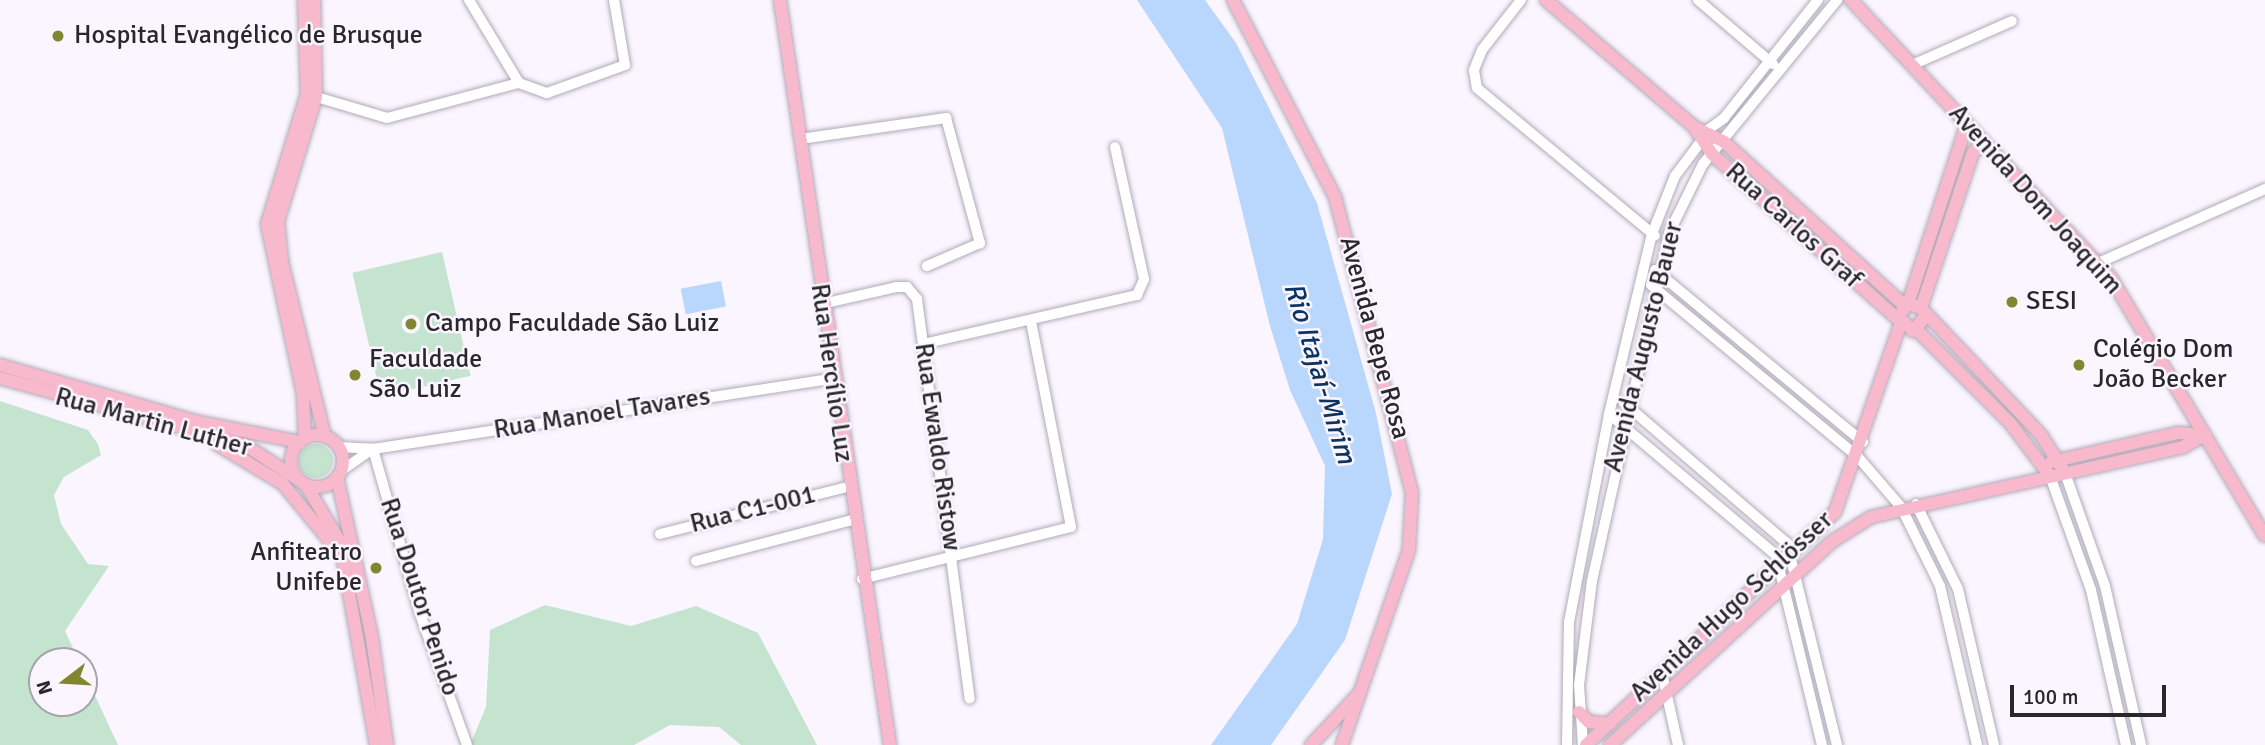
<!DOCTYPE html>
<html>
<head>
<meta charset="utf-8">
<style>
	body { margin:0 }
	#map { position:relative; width:2265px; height:745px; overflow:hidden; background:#faf5fe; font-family:Signika,sans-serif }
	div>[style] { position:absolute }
	.green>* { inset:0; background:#c5e4d0; transform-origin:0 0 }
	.round { border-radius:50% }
	.water>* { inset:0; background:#b9d7fd; transform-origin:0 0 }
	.roads { filter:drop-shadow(0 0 2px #b1aab8) drop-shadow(0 0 2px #b1aab8) }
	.minor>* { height:10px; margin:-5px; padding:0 5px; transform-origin:5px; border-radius:5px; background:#fff }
	.major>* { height:12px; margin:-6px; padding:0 6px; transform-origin:6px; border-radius:6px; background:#f8b9cd }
	.major>.ring { margin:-6px; padding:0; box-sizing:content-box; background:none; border:12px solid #f8b9cd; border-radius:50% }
	.dots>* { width:19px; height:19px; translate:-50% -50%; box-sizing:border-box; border:4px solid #faf5fe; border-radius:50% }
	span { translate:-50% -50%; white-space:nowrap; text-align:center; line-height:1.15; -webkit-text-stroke:5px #faf5fe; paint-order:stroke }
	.poi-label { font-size:26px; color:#29272c }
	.left { translate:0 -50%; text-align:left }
	.right { translate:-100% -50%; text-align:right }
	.street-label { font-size:26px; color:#29272c }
	.water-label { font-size:28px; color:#0c3462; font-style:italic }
	.north { position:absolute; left:28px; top:647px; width:70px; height:70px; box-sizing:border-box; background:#faf5fe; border:2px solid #a6a3aa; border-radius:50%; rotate:253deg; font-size:19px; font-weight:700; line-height:28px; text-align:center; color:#29272c }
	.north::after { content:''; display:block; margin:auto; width:24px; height:32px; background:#828630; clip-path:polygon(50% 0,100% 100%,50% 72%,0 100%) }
	.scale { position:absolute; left:2010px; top:685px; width:156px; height:32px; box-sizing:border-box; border:4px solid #29272c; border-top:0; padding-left:9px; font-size:21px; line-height:24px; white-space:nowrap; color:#29272c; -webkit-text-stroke:5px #faf5fe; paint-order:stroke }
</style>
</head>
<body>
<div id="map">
	<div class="green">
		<i style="left:442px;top:252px;width:127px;height:92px;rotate:77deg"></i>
		<i style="clip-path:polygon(0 401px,88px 430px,98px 444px,101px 455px,64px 477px,54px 495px,61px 524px,88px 564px,109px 566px,65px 631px,79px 661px,42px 661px,42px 703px,84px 703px,84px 672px,118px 745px,0 745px)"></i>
		<i class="round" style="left:299px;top:444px;width:34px;height:34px"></i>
		<i style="clip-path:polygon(545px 605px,631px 626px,696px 606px,758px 633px,817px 745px,741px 745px,719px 727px,670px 725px,634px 745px,470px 745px,486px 707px,490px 630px)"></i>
	</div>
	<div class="water">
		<i style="clip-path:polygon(1137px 0,1205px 0,1236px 43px,1317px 203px,1376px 413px,1392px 494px,1345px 640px,1271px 745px,1211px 745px,1297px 624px,1323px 539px,1325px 466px,1290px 390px,1270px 326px,1222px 128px)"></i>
		<i style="left:721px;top:281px;width:26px;height:41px;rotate:79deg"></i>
	</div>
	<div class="roads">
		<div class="minor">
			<i style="left:469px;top:0;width:97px;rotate:58.9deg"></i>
			<i style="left:519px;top:83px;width:30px;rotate:20deg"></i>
			<i style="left:547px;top:93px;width:83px;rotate:-19.7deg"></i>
			<i style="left:625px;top:65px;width:66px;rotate:-99.6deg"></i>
			<i style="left:1521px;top:0;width:63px;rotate:128deg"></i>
			<i style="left:1482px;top:50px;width:22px;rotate:112deg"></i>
			<i style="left:1474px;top:70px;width:18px;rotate:81deg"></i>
			<i style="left:1477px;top:88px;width:231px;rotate:39.7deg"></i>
			<i style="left:1698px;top:0;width:99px;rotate:40.5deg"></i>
			<i style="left:1912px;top:65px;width:109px;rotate:-23.7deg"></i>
			<i style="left:310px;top:95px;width:80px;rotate:16.6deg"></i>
			<i style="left:387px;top:118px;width:137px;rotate:-14.9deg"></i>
			<i style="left:1705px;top:132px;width:24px;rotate:-36deg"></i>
			<i style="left:1724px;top:118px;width:151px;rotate:-51.5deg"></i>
			<i style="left:800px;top:139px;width:148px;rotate:-8.2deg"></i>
			<i style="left:946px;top:118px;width:130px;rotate:74.8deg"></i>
			<i style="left:980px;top:243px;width:58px;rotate:156.5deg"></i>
			<i style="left:2098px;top:263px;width:183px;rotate:-23.9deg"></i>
			<i style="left:1655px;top:270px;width:270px;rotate:39.6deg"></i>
			<i style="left:1651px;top:285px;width:269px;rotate:39.7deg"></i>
			<i style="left:1858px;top:457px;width:66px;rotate:49.3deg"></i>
			<i style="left:1901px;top:507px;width:88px;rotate:63.7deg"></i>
			<i style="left:1940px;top:586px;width:163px;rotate:76.9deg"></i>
			<i style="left:822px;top:304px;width:76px;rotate:-12.9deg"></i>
			<i style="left:896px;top:287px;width:11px"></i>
			<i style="left:907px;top:287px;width:16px;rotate:50deg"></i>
			<i style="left:917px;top:299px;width:403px;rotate:82.5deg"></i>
			<i style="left:923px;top:344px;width:220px;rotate:-12.9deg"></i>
			<i style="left:1137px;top:295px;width:17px;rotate:-66deg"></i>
			<i style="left:1144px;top:279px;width:135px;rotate:-102.4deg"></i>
			<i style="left:1624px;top:403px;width:215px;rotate:40.7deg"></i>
			<i style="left:1787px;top:543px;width:208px;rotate:76.1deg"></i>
			<i style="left:1609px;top:414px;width:219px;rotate:40.2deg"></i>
			<i style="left:1776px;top:555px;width:195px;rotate:76.4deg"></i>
			<i style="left:339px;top:447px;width:34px;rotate:3deg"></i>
			<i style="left:373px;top:449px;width:464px;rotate:-8.7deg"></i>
			<i style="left:373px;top:449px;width:168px;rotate:74.1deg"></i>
			<i style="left:419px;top:611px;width:142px;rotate:70.3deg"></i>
			<i style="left:341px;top:471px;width:39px;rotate:-35deg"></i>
			<i style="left:2065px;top:473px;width:120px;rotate:70.5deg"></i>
			<i style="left:2105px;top:586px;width:163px;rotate:77.2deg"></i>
			<i style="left:2050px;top:476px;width:121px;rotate:70.2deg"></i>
			<i style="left:2091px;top:590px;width:159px;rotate:77.3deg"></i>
			<i style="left:1916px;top:504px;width:95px;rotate:63.7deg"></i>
			<i style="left:1958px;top:589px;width:160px;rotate:77deg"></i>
			<i style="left:660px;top:534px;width:193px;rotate:-14.1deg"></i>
			<i style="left:696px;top:561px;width:161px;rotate:-14.7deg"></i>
			<i style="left:862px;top:579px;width:215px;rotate:-14deg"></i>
			<i style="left:1071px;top:527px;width:210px;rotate:-101deg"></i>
			<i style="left:1662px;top:673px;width:74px;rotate:77.5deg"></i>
			<i style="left:1567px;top:745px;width:123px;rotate:-89.1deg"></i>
			<i style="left:1569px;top:622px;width:212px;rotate:-79.1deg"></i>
			<i style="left:1609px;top:414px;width:185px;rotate:-76.6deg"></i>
			<i style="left:1652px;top:234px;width:62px;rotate:-68.4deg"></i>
			<i style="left:1675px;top:176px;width:45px;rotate:-53.1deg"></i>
			<i style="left:1583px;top:745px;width:60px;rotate:-93.8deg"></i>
			<i style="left:1579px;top:685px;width:105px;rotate:-82.9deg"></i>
			<i style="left:1592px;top:581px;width:356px;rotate:-77.5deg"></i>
			<i style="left:1669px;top:233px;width:77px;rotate:-63.8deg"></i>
			<i style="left:1703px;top:164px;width:212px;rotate:-50.7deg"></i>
		</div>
		<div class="major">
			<i style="left:304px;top:0;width:94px;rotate:88.2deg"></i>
			<i style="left:307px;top:94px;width:136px;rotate:107.1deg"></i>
			<i style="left:267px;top:224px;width:174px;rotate:78deg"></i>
			<i style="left:303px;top:394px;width:44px;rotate:87.4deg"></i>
			<i style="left:314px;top:0;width:97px;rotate:88.8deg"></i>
			<i style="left:316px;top:97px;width:130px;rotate:107deg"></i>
			<i style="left:278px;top:221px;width:41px;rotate:84.4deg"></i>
			<i style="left:282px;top:262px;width:180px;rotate:76.2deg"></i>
			<i style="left:780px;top:0;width:753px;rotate:81.6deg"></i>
			<i style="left:1233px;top:0;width:222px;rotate:62.6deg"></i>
			<i style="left:1335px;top:197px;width:305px;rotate:75.4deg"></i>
			<i style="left:1412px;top:492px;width:58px;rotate:93deg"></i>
			<i style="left:1409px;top:550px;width:206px;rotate:109deg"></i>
			<i style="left:1546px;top:0;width:195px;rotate:40.6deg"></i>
			<i style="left:1694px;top:127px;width:32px;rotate:56deg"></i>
			<i style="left:1712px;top:154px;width:250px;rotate:41.6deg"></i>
			<i style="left:1851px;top:0;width:381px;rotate:46.9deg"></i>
			<i style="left:2111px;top:278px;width:300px;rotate:59.2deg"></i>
			<i style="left:1694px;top:127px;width:32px;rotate:26deg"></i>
			<i style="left:1723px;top:141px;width:246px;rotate:42.2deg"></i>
			<i style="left:1908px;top:304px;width:189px;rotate:-71.9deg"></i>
			<i style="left:1921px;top:308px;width:163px;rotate:-71.5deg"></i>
			<i style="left:1973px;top:153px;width:16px;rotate:-50deg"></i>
			<i style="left:1925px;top:317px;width:18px;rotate:131deg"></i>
			<i style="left:1913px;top:331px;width:21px;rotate:-135deg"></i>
			<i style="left:1898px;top:316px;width:16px;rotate:-50deg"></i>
			<i style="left:1908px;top:304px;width:14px;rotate:17deg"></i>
			<i style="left:1921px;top:308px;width:175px;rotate:46.6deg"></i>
			<i style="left:2041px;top:435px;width:45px;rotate:57.7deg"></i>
			<i style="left:1917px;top:330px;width:133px;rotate:45deg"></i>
			<i style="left:2011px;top:424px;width:65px;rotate:53.1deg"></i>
			<i style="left:0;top:365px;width:206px;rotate:16.1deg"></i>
			<i style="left:198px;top:422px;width:104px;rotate:11.1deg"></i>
			<i style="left:0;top:378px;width:254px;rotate:15.3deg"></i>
			<i style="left:245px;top:445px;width:64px;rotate:32.9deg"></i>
			<i class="ring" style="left:291px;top:435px;width:40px;height:40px"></i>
			<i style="left:217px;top:444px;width:77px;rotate:31.2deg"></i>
			<i style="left:283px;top:484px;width:85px;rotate:50.7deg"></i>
			<i style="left:2051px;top:462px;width:130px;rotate:-12.9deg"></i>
			<i style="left:2178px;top:433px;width:27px;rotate:4deg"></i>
			<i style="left:337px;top:477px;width:165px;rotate:77.7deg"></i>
			<i style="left:372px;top:638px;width:108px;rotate:82deg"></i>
			<i style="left:306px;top:485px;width:66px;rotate:59.2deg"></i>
			<i style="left:340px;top:542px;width:206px;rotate:79.9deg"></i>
			<i style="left:1579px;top:712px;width:14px;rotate:45deg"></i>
			<i style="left:1589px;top:722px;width:21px;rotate:5deg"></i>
			<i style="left:1311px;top:745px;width:69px;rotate:-46.8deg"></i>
			<i style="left:1586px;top:745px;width:341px;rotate:-43.1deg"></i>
			<i style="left:1835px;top:512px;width:198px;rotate:-70.8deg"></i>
			<i style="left:1610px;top:745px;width:302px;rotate:-42.5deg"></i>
			<i style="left:1833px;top:541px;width:45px;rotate:-32.3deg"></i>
			<i style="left:1871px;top:517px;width:320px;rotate:-12.6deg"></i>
			<i style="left:2183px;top:447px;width:25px;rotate:-29deg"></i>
		</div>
	</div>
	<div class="dots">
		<i style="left:58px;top:36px;background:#828630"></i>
		<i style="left:2012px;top:302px;background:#828630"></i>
		<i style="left:411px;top:324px;background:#828630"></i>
		<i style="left:2079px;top:365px;background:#828630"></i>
		<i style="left:355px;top:375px;background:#828630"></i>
		<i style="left:376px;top:568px;background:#828630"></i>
	</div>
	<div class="poi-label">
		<span class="left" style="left:74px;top:36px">Hospital Evangélico de Brusque</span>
		<span class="left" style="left:2026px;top:302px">SESI</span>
		<span class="left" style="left:425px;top:324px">Campo Faculdade São Luiz</span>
		<span class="left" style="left:2093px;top:365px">Colégio Dom<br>João Becker</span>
		<span class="left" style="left:369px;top:375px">Faculdade<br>São Luiz</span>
		<span class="right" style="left:362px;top:568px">Anfiteatro<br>Unifebe</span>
	</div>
	<div class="street-label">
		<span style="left:2035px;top:200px;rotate:48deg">Avenida Dom Joaquim</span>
		<span style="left:1793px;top:226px;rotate:42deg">Rua Carlos Graf</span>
		<span style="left:1374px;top:338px;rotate:75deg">Avenida Bepe Rosa</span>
		<span style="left:1644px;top:347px;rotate:-76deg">Avenida Augusto Bauer</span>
		<span style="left:831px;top:373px;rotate:82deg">Rua Hercílio Luz</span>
		<span style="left:602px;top:414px;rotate:-9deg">Rua Manoel Tavares</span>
		<span style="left:153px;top:423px;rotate:15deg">Rua Martin Luther</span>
		<span style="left:937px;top:447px;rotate:82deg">Rua Ewaldo Ristow</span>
		<span style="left:753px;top:510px;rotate:-14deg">Rua C1-001</span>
		<span style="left:419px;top:597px;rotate:72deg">Rua Doutor Penido</span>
		<span style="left:1732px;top:607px;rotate:-43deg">Avenida Hugo Schlösser</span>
	</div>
	<div class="water-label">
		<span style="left:1320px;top:373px;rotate:73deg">Rio Itajaí-Mirim</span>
	</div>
	<div class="north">N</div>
	<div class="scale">100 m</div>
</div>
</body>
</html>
